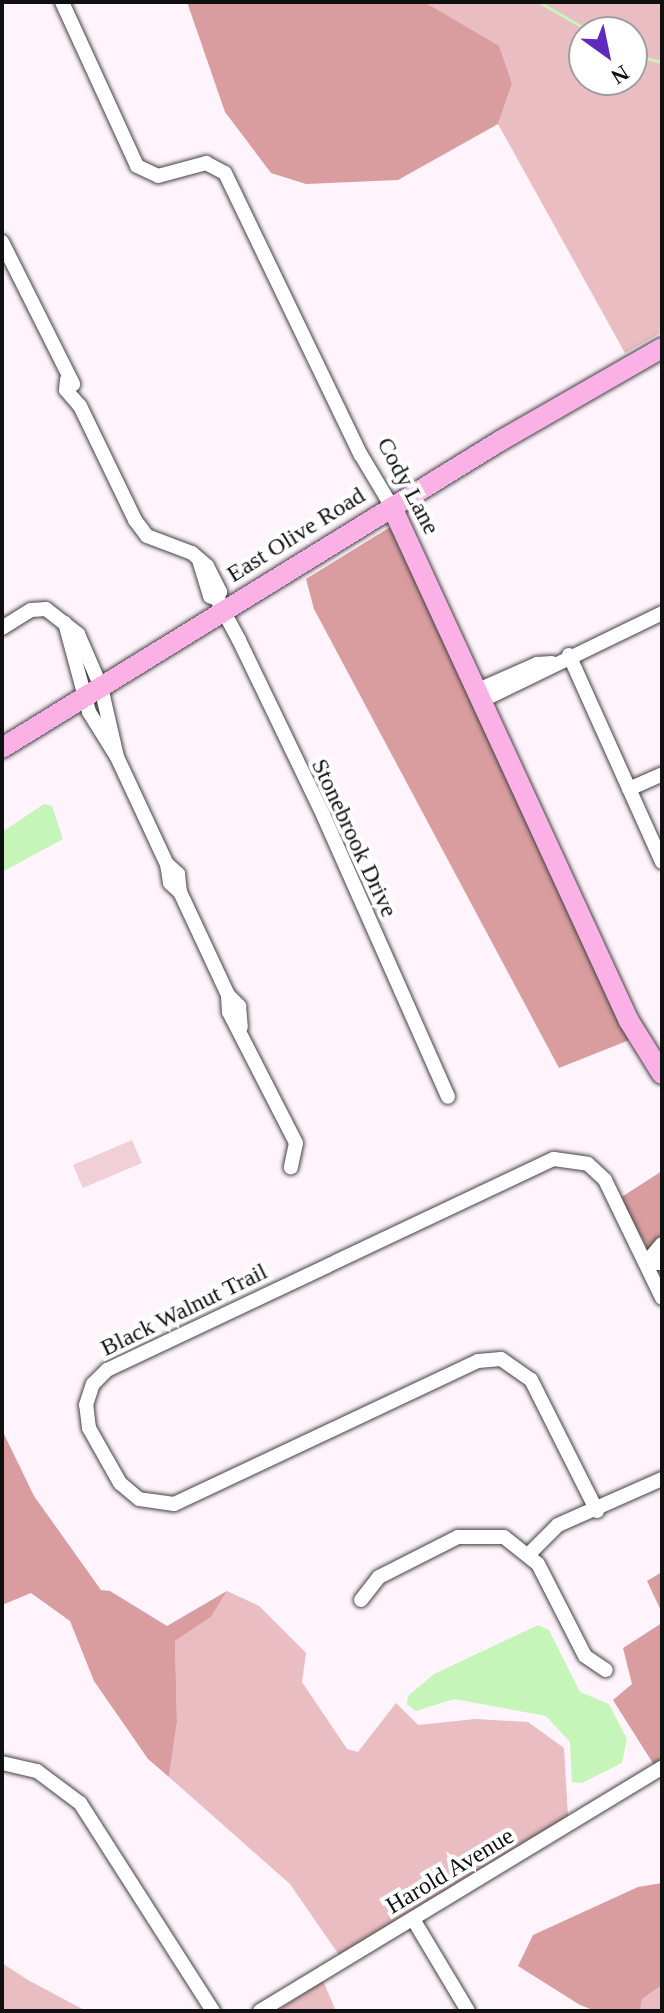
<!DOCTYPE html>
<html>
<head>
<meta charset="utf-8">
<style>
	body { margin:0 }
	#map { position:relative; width:664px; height:2013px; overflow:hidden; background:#fff3fc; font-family:Georgia,serif }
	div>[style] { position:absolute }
	.green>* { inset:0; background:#e9bdc2 }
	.forest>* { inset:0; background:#d99d9f }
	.pitch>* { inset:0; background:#f0cfd7; transform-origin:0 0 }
	.water>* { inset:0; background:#c6f5b9 }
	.stream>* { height:3px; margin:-1.5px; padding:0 1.5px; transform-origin:1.5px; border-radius:1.5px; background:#c6f5b9 }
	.roads { filter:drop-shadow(0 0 2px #434343) drop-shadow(0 0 2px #434343) }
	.street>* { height:14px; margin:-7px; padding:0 7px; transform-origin:7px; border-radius:7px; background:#fff }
	.secondary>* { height:20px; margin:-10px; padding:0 10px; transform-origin:10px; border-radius:10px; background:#fcb1e6 }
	span { translate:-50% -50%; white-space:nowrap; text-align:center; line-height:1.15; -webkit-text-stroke:8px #fff; paint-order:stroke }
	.street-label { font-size:24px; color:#101010 }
	.frame { position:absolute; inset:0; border:4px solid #101010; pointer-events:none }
	.north { position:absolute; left:568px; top:16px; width:80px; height:80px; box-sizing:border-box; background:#fff; border:2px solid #9f9f9f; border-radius:50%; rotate:147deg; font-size:22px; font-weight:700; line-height:32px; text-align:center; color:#101010 }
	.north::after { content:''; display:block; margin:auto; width:28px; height:36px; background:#602bbd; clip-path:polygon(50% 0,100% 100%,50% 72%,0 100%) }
</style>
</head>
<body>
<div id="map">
	<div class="green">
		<i style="clip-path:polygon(evenodd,424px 2px,662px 2px,662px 332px,625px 353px,498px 124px,512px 84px,424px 2px,584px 32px,632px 32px,632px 80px,584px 80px,584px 32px)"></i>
		<i style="clip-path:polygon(227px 1591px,259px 1606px,306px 1653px,302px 1682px,347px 1749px,358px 1752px,396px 1703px,418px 1725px,475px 1719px,528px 1722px,564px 1748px,568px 1817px,339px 1955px,290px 1884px,169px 1777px,177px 1722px,175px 1641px,211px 1617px)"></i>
		<i style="clip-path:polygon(2px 1963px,28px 1980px,86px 2011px,2px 2011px)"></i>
		<i style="clip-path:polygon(323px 1981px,336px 2011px,277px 2011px)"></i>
		<i style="clip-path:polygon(662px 1985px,662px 2011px,640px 2011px,642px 1999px)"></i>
	</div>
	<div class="forest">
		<i style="clip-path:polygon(187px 2px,424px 2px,499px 46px,512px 84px,498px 124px,398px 180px,306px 184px,271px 173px,225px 112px)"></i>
		<i style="clip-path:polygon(395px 524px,632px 1039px,559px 1068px,314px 609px,306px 579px)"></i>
		<i style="clip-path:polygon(662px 1171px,662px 1236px,648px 1249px,620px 1198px)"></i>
		<i style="clip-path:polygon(2px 1430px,34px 1496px,101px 1590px,110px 1591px,167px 1626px,227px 1591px,211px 1617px,175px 1641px,177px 1722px,169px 1777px,148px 1759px,94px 1681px,70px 1621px,31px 1593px,2px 1605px)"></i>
		<i style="clip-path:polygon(662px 1572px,662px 1613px,647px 1581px)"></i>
		<i style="clip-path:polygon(662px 1623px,662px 1760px,654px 1765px,613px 1700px,632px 1684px,623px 1648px)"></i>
		<i style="clip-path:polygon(662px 1883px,662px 1985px,642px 1999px,640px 2011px,596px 2011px,580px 2005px,518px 1966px,533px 1935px,638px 1887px)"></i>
	</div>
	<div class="pitch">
		<i style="left:132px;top:1140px;width:25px;height:64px;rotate:67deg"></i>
	</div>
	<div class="water">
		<i style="clip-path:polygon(44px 804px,52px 806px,63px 839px,4px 871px,2px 832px)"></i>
		<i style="clip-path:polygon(538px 1625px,549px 1630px,580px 1692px,609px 1704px,627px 1739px,622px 1763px,582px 1783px,572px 1782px,570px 1742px,546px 1716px,454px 1699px,416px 1711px,407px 1704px,408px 1696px,434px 1674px)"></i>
	</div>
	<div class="stream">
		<i style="left:539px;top:2px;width:60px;rotate:30deg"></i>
		<i style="left:632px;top:55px;width:31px;rotate:13deg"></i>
	</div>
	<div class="roads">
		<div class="street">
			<i style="left:62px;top:2px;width:180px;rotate:65.4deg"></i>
			<i style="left:137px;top:166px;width:23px;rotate:25deg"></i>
			<i style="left:158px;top:176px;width:50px;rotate:-15.2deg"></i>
			<i style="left:206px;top:163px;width:21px;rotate:28deg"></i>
			<i style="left:225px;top:173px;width:313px;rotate:64.3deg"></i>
			<i style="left:361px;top:455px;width:61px;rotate:59.2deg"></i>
			<i style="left:2px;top:242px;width:159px;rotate:63.4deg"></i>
			<i style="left:67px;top:380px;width:10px;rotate:96deg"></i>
			<i style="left:66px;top:390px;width:21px;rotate:49deg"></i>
			<i style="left:80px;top:406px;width:127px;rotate:64.2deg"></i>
			<i style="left:135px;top:520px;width:20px;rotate:53deg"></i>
			<i style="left:147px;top:536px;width:48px;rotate:20.7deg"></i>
			<i style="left:192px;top:553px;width:20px;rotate:41deg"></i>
			<i style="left:207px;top:566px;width:29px;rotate:63deg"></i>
			<i style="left:220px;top:592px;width:8px;rotate:113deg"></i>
			<i style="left:199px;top:560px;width:38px;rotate:73deg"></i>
			<i style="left:210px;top:596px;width:8px;rotate:23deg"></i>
			<i style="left:217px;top:599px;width:47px;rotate:61.8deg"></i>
			<i style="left:239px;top:640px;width:196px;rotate:64.3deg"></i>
			<i style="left:324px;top:817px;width:306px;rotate:66.1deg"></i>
			<i style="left:65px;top:623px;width:92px;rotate:74.9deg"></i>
			<i style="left:89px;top:712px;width:53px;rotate:58.1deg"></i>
			<i style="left:117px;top:757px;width:118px;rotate:65deg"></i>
			<i style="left:167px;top:864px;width:15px;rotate:42deg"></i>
			<i style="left:178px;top:874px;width:18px;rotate:84deg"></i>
			<i style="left:2px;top:628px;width:34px;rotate:-32deg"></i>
			<i style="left:31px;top:610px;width:15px;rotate:-4deg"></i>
			<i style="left:46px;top:609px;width:41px;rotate:38deg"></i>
			<i style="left:78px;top:634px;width:58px;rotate:66.5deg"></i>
			<i style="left:101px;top:687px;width:72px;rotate:77.1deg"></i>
			<i style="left:569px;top:655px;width:227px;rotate:65.8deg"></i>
			<i style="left:476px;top:691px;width:67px;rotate:-23.9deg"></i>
			<i style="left:537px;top:664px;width:15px;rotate:-4deg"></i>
			<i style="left:481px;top:701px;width:201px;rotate:-25.9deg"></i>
			<i style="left:629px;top:789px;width:36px;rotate:-24deg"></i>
			<i style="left:167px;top:864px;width:19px;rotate:81deg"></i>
			<i style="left:170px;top:883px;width:13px;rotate:42deg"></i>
			<i style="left:180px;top:892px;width:114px;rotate:65deg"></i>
			<i style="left:228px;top:995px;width:16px;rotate:45deg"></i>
			<i style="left:239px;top:1006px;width:21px;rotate:85deg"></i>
			<i style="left:228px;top:995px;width:17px;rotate:87deg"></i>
			<i style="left:229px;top:1012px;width:147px;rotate:62.9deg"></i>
			<i style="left:296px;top:1143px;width:25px;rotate:102deg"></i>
			<i style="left:646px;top:1263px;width:25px;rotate:-50deg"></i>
			<i style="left:646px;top:1263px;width:16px"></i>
			<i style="left:597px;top:1511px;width:147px;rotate:-116.7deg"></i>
			<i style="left:531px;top:1380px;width:37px;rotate:-145deg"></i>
			<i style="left:501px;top:1359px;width:23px;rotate:175deg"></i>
			<i style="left:478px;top:1361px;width:336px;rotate:154.8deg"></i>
			<i style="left:174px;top:1504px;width:35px;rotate:-172deg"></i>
			<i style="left:139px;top:1499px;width:25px;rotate:-140deg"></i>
			<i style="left:120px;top:1483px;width:63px;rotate:-119.4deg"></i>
			<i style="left:89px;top:1428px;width:23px;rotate:-97deg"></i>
			<i style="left:86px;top:1405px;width:22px;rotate:-72deg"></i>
			<i style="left:93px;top:1384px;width:20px;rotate:-45deg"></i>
			<i style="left:107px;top:1370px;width:494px;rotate:-25.3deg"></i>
			<i style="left:554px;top:1159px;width:34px;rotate:8deg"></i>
			<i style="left:588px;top:1164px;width:23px;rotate:43deg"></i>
			<i style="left:605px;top:1180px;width:131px;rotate:64.2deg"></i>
			<i style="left:530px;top:1553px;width:40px;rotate:-45deg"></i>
			<i style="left:558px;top:1525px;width:114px;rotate:-23.9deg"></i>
			<i style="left:361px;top:1600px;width:29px;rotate:-52deg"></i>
			<i style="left:379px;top:1577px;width:89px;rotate:-26.9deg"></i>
			<i style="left:458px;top:1537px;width:46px"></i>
			<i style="left:504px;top:1537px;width:43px;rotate:38.5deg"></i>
			<i style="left:538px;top:1564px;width:103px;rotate:62.9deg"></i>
			<i style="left:585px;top:1656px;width:25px;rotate:34deg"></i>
			<i style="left:2px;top:1763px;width:36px;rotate:13deg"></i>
			<i style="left:37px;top:1771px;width:54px;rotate:36.7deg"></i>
			<i style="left:80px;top:1803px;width:247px;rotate:57.4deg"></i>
			<i style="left:413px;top:1919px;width:107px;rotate:59.1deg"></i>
			<i style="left:260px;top:2011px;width:470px;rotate:-31.2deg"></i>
		</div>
		<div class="secondary">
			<i style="left:392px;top:507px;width:566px;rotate:65.25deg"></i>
			<i style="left:629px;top:1021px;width:62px;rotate:58.1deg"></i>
			<i style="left:2px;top:748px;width:585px;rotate:-31.65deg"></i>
			<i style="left:500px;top:441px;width:187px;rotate:-29.9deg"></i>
		</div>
	</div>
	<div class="street-label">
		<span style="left:408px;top:486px;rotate:62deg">Cody Lane</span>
		<span style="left:296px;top:535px;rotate:-32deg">East Olive Road</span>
		<span style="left:354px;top:838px;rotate:65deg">Stonebrook Drive</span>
		<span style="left:184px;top:1310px;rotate:-26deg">Black Walnut Trail</span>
		<span style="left:450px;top:1871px;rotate:-31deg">Harold Avenue</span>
	</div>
	<div class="frame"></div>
	<div class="north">N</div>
</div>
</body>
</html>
